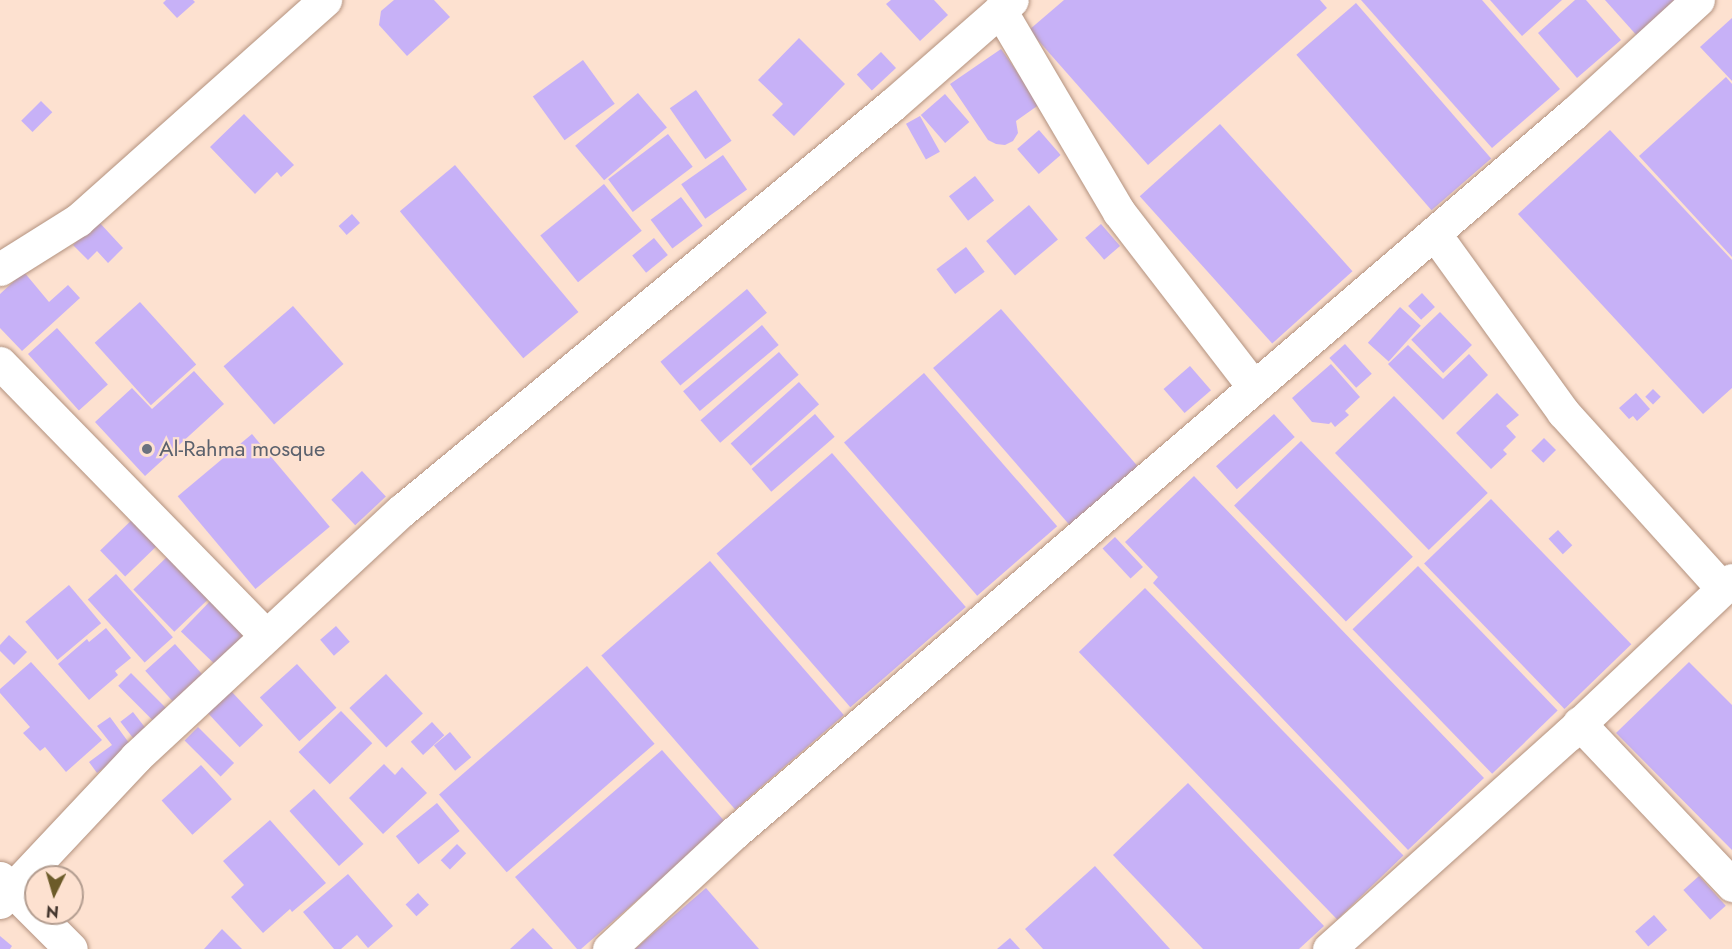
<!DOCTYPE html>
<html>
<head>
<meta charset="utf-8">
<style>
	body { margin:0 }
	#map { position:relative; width:1732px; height:949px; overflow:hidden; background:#fde1d0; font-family:Jost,sans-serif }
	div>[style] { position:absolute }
	.building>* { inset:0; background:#c7b1f7; transform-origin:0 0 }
	.roads { filter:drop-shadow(0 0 2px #b3927f) drop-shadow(0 0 2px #b3927f) }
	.minor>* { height:33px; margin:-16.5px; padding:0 16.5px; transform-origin:16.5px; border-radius:16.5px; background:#fff }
	.dots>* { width:16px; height:16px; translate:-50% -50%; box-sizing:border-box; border:3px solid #fde1d0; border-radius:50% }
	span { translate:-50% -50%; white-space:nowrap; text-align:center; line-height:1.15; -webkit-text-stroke:4.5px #fde1d0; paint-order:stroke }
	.worship-label { font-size:22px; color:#5b616d }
	.left { translate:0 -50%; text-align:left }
	.north { position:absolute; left:24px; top:865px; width:60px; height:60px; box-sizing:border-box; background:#fde1d0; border:2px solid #b39d90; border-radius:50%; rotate:185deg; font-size:16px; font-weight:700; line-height:24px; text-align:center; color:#45372f }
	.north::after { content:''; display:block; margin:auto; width:21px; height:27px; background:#6c5b29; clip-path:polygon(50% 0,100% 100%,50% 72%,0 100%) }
</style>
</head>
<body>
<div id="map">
	<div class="building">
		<i style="clip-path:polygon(166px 0,193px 0,195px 2px,177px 18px,163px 3px)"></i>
		<i style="clip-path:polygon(394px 0,434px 0,450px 17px,407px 56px,379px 25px,381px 11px)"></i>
		<i style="clip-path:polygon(891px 0,934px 0,948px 15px,920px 41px,886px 4px)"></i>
		<i style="clip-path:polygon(1064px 0,1320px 0,1327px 8px,1148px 165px,1029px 30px)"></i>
		<i style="clip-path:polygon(1361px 0,1482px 0,1560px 89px,1492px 148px)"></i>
		<i style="clip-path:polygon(1490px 0,1562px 0,1522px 36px)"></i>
		<i style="clip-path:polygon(1575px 0,1586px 0,1621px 40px,1577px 78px,1538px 33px)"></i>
		<i style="clip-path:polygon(1605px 0,1683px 0,1639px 38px)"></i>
		<i style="left:1356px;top:3px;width:206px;height:79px;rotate:49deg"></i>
		<i style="clip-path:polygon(1732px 18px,1732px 81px,1700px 47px)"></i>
		<i style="clip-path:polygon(799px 38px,845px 84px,794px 136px,772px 115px,783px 104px,758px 80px)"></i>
		<i style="clip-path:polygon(1001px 49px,1040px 104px,1016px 121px,1018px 133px,1013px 141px,1005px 145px,996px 144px,988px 140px,950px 84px)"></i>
		<i style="left:881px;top:52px;width:22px;height:33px;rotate:47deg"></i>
		<i style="left:583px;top:60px;width:54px;height:62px;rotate:54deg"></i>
		<i style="clip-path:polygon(1726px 77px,1732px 84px,1732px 257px,1639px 156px)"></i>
		<i style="left:696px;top:90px;width:62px;height:32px;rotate:55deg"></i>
		<i style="left:638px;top:93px;width:45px;height:82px;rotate:50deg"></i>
		<i style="left:945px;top:94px;width:37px;height:32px;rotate:49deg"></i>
		<i style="left:41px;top:101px;width:16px;height:28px;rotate:45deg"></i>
		<i style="clip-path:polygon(244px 114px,294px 165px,281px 177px,277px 172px,255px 194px,210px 147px)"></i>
		<i style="left:920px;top:116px;width:41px;height:16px;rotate:61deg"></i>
		<i style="left:1220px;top:124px;width:198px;height:108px;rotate:48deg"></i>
		<i style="left:1039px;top:130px;width:33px;height:29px;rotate:49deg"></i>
		<i style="clip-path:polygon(1610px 130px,1732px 260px,1732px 388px,1703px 414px,1518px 214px)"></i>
		<i style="left:668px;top:134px;width:41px;height:75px;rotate:53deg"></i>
		<i style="left:723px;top:155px;width:42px;height:51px;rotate:55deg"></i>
		<i style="left:455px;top:165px;width:192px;height:72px;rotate:50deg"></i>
		<i style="left:975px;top:176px;width:31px;height:33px;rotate:52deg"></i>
		<i style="left:604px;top:184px;width:60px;height:82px;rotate:51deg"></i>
		<i style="left:681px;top:197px;width:36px;height:38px;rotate:53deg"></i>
		<i style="left:1029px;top:205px;width:45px;height:56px;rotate:50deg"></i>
		<i style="left:352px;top:214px;width:12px;height:18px;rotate:48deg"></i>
		<i style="clip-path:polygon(98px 221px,123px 248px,108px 263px,97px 251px,88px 260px,73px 245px)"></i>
		<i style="left:1101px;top:224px;width:29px;height:21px;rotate:49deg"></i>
		<i style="left:654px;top:238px;width:22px;height:28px;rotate:51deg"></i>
		<i style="left:966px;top:247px;width:31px;height:37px;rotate:53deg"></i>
		<i style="clip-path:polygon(24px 272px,49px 302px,68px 285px,80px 298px,22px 351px,0 328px,0 294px)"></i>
		<i style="left:747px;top:289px;width:31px;height:113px;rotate:50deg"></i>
		<i style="left:1422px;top:293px;width:19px;height:19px;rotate:47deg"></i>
		<i style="left:140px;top:302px;width:84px;height:61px;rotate:48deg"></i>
		<i style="left:293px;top:306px;width:77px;height:92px;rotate:49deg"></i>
		<i style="left:1400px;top:307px;width:28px;height:48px;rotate:42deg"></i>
		<i style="left:1001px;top:309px;width:217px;height:90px;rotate:49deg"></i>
		<i style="left:1440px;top:312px;width:46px;height:40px;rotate:46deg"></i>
		<i style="left:762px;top:325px;width:26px;height:103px;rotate:50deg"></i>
		<i style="left:57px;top:328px;width:76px;height:39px;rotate:48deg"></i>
		<i style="left:1345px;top:344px;width:40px;height:21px;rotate:48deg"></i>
		<i style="clip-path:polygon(1408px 345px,1443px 379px,1469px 354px,1488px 375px,1443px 420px,1388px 364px)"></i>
		<i style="left:779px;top:352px;width:30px;height:104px;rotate:49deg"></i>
		<i style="clip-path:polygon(1331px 364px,1360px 397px,1345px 411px,1349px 415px,1335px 427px,1331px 422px,1329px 424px,1312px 422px,1292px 398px)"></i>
		<i style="left:1190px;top:366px;width:32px;height:35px;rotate:49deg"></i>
		<i style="clip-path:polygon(194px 371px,224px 404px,145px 476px,95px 422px,132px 388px,152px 409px)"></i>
		<i style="left:924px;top:373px;width:203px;height:106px;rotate:49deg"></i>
		<i style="left:799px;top:382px;width:30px;height:92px;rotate:48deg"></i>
		<i style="left:1653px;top:389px;width:11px;height:11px;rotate:45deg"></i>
		<i style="clip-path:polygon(1497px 393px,1519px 415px,1506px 426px,1516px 437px,1503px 450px,1507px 454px,1491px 469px,1456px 433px)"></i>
		<i style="clip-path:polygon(1636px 393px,1650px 409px,1637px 421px,1633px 416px,1629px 419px,1619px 408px)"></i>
		<i style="left:1394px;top:396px;width:135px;height:82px;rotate:46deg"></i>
		<i style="left:815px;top:414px;width:30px;height:84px;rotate:49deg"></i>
		<i style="left:1274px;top:414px;width:31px;height:78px;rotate:48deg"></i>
		<i style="left:252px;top:434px;width:121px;height:97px;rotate:50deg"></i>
		<i style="left:1544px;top:438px;width:17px;height:18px;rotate:45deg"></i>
		<i style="left:1301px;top:441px;width:161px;height:93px;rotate:46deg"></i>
		<i style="left:832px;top:453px;width:204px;height:153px;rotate:49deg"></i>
		<i style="left:362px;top:471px;width:35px;height:42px;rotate:47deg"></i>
		<i style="clip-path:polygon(1194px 476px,1484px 778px,1408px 850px,1153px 583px,1158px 577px,1125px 542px)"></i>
		<i style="left:1491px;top:499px;width:202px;height:93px;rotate:46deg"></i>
		<i style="left:139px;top:513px;width:36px;height:54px;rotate:46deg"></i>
		<i style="left:1558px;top:530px;width:21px;height:13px;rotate:47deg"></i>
		<i style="left:1115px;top:537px;width:41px;height:17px;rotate:47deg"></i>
		<i style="left:170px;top:554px;width:59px;height:51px;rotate:46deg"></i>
		<i style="left:710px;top:561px;width:204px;height:144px;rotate:49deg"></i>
		<i style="left:1418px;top:566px;width:201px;height:91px;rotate:46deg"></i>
		<i style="left:116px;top:574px;width:85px;height:38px;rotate:48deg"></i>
		<i style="left:69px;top:585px;width:50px;height:57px;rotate:50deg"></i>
		<i style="left:1145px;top:588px;width:372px;height:92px;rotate:46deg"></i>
		<i style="left:217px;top:594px;width:57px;height:52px;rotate:44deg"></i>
		<i style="left:336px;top:626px;width:21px;height:21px;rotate:49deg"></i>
		<i style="clip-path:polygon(106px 628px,131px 658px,115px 671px,118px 675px,89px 700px,58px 664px,87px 639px,89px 642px)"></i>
		<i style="clip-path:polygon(9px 635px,27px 652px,14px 665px,0 651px,0 645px)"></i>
		<i style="left:175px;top:644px;width:48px;height:40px;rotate:48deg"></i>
		<i style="clip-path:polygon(31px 662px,102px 740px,66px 772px,45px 747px,40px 751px,23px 733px,30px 727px,0 693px,0 689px)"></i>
		<i style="clip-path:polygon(1689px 662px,1732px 705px,1732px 850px,1616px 733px)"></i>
		<i style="left:297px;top:664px;width:59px;height:50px;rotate:48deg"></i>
		<i style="left:587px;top:666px;width:103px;height:196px;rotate:49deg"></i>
		<i style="left:131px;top:673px;width:54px;height:18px;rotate:45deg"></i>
		<i style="left:386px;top:674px;width:54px;height:50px;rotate:47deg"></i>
		<i style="left:231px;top:691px;width:47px;height:32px;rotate:47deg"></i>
		<i style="left:341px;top:711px;width:45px;height:59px;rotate:46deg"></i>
		<i style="left:133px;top:712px;width:24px;height:16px;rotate:52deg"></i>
		<i style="clip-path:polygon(110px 717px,132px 747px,97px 773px,89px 762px,112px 745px,97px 726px)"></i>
		<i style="left:432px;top:722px;width:18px;height:29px;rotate:47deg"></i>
		<i style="left:198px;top:727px;width:51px;height:19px;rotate:45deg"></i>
		<i style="left:450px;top:732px;width:33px;height:21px;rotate:50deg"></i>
		<i style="clip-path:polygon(662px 750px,726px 823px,581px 949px,577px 949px,515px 877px)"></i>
		<i style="clip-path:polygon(384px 764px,395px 775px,402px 767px,427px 793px,383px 834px,349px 798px)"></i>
		<i style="left:201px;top:765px;width:46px;height:53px;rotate:48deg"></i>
		<i style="clip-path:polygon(1188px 783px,1324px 926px,1299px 949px,1203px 949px,1113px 855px)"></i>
		<i style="left:314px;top:789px;width:74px;height:33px;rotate:48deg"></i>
		<i style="left:437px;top:803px;width:36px;height:53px;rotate:51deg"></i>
		<i style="clip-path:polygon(270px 820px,326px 883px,292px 912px,290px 909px,263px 933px,231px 897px,244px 885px,223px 861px)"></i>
		<i style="left:457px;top:844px;width:13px;height:23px;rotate:45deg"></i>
		<i style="clip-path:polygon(1095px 866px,1170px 949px,1043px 949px,1025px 929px)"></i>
		<i style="clip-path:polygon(348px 874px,393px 926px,368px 948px,357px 935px,341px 949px,334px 949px,303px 912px)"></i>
		<i style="left:1699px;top:876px;width:40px;height:21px;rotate:48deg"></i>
		<i style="clip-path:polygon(706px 888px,759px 949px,635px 949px)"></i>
		<i style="left:418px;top:893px;width:16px;height:17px;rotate:47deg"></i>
		<i style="left:1654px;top:915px;width:20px;height:25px;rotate:49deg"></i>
		<i style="clip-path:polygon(533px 928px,553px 949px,510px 949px)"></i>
		<i style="clip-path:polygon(222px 929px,242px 949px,204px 949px)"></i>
		<i style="clip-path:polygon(0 936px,12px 946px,10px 949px,0 949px)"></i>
		<i style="clip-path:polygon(1010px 938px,1020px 949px,997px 949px)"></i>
	</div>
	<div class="roads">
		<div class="minor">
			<i style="left:1000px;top:10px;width:234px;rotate:59.5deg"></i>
			<i style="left:1119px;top:212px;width:221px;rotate:52.4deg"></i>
			<i style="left:1434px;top:233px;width:221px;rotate:54.2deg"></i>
			<i style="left:1563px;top:412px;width:237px;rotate:47.9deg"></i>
			<i style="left:0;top:269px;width:92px;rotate:-32.1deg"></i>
			<i style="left:78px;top:220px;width:331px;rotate:-41.7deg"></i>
			<i style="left:0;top:363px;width:380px;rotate:45.7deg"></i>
			<i style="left:1579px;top:723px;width:223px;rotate:46.6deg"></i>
			<i style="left:0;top:878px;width:100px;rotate:45deg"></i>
			<i style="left:0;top:902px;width:199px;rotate:-46.8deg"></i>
			<i style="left:136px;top:757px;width:362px;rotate:-42.9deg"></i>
			<i style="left:401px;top:511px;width:637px;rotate:-39.59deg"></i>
			<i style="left:892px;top:105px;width:159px;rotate:-41.2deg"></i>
			<i style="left:609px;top:949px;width:171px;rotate:-42.9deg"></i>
			<i style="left:734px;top:833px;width:1105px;rotate:-40.6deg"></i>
			<i style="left:1573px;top:114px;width:169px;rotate:-42.4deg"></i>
			<i style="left:1329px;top:949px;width:322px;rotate:-41.9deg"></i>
			<i style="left:1569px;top:734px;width:224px;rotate:-43.4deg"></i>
		</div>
	</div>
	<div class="dots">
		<i style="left:147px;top:449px;background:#6b7280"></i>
	</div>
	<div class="worship-label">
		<span class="left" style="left:159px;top:449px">Al-Rahma mosque</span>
	</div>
	<div class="north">N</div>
</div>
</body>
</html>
